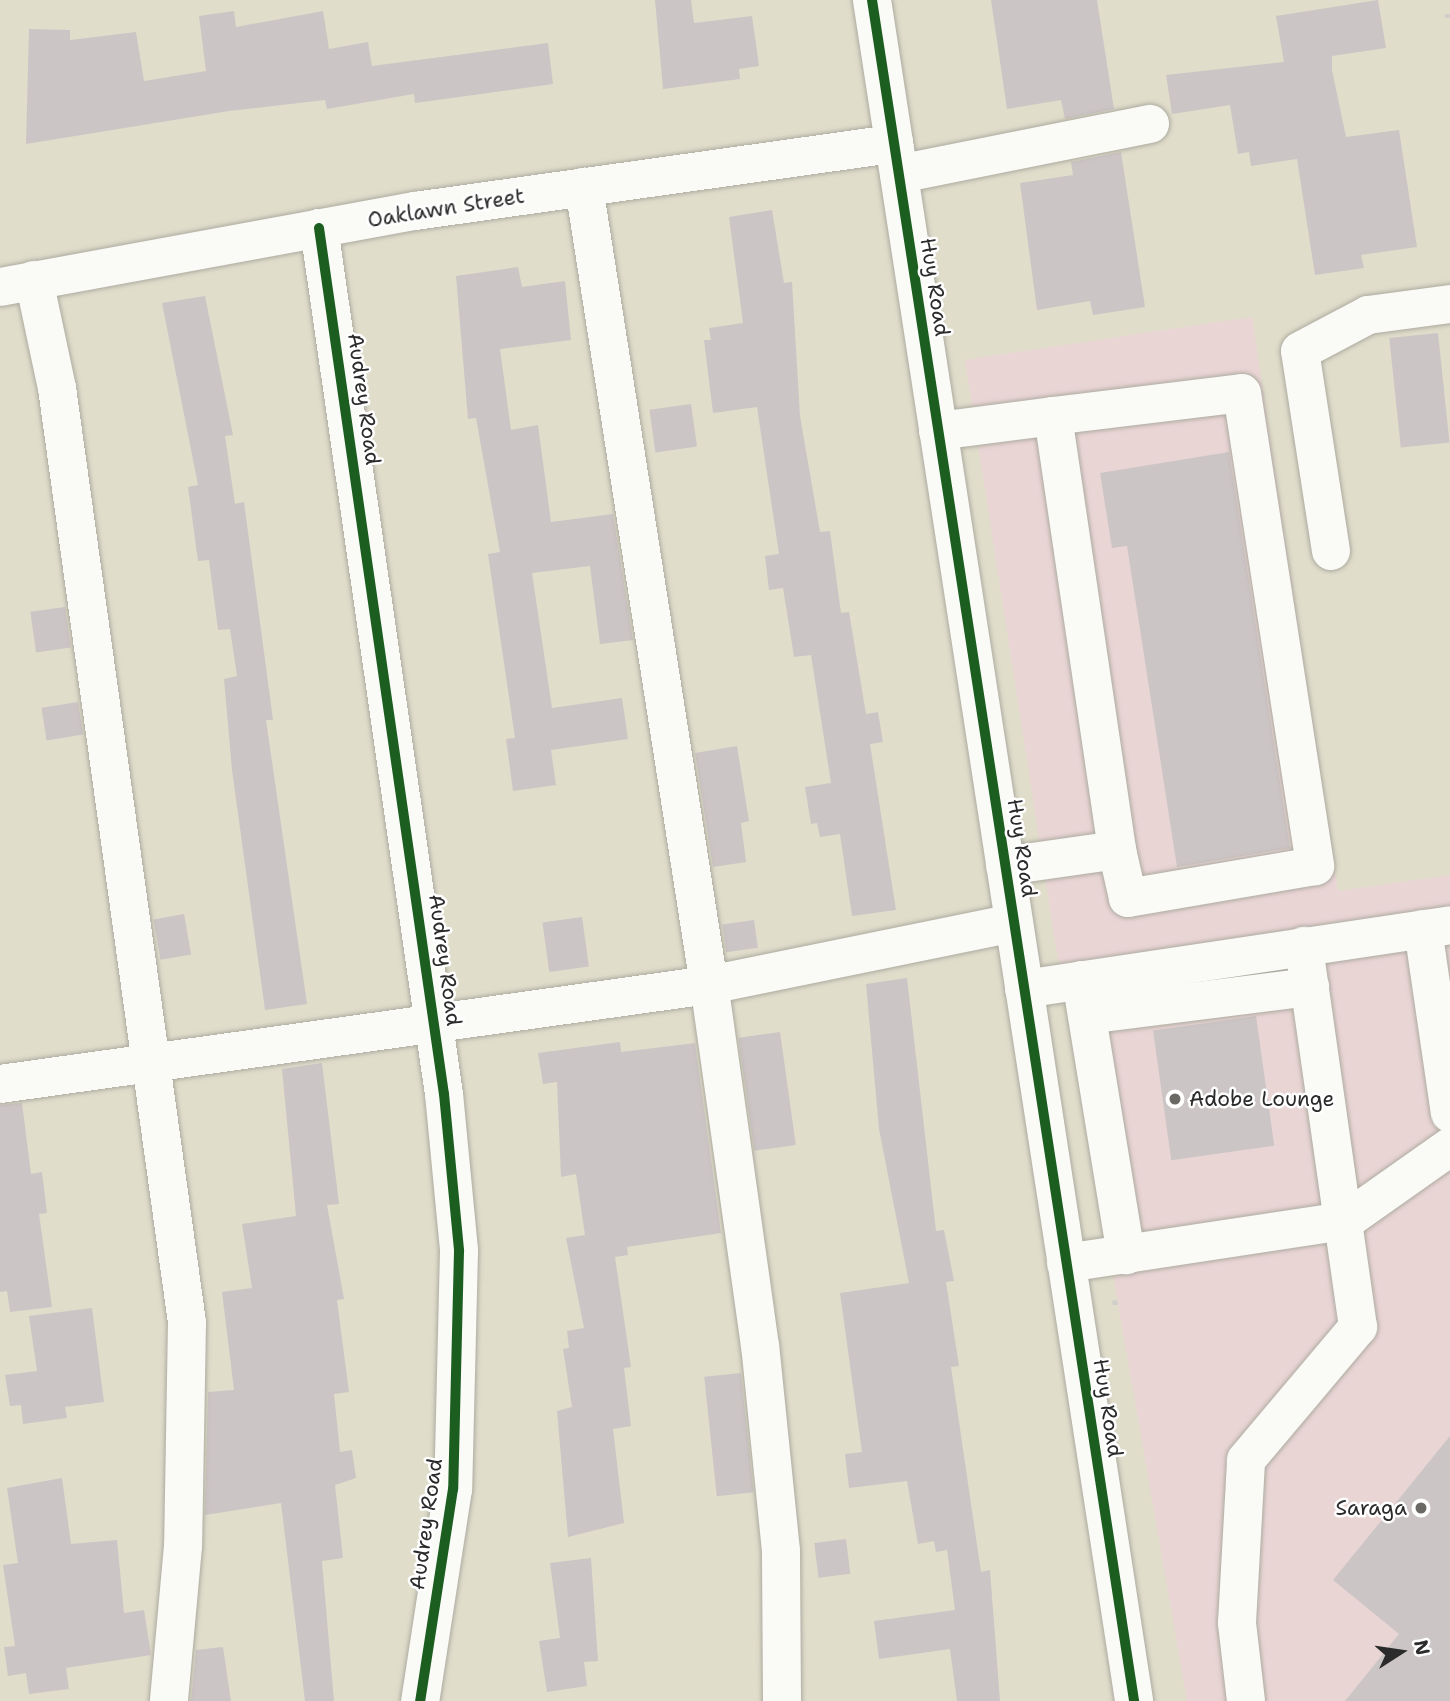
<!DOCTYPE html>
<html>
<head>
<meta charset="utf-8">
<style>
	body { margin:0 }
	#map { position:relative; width:1450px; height:1701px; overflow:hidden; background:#e0ddcb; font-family:"Shantell Sans",sans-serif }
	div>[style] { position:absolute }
	.built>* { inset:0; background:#ead5d5 }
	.building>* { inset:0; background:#ccc5c5; transform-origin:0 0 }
	.path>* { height:4.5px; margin-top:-2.25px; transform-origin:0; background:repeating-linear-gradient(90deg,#d0cfcb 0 5px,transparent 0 10px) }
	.roads { filter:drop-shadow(0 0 2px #adaba0) drop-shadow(0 0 2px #adaba0) }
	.minor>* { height:38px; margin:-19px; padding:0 19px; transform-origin:19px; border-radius:19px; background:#fafaf7 }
	.cycleway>* { height:10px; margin:-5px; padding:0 5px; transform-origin:5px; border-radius:5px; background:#1b5e20 }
	.dots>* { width:19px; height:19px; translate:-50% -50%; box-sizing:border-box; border:4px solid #fff; border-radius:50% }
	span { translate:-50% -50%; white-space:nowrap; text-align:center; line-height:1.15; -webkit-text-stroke:5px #fff; paint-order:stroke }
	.street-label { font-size:21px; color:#2b2b2b }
	.poi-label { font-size:21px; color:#2b2b2b }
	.left { translate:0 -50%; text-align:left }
	.right { translate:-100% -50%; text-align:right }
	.north { position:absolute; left:1366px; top:1617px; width:70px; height:70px; -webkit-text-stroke:5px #fff; paint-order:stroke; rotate:78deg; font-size:19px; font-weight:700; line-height:28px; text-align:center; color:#2b2b2b }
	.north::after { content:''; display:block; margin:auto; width:24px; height:32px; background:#2b2b2b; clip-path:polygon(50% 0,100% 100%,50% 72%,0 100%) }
</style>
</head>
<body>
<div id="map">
	<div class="built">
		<i style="clip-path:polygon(1252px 317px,1338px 891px,1450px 875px,1450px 1701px,1187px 1701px,1054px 935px,965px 360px)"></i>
	</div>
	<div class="building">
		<i style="clip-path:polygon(655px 0,691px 0,694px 23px,752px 16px,759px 66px,739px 69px,740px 79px,663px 89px)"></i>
		<i style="clip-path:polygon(991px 0,1097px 0,1114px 109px,1065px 119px,1061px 100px,1007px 109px)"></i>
		<i style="clip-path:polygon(1378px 0,1386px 48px,1332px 56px,1332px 70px,1346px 137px,1399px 130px,1417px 247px,1361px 255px,1364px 268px,1315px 275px,1297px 159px,1251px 166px,1249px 152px,1238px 154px,1230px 105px,1172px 114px,1166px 75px,1284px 62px,1276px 16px)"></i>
		<i style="clip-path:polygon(234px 11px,236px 27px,323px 11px,329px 49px,368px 42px,372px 66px,548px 43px,553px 84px,415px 103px,414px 94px,327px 109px,325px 100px,229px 111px,26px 144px,29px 29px,70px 30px,70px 40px,136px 32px,144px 81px,206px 71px,199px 16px)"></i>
		<i style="clip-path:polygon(1121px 152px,1145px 307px,1093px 315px,1090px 301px,1037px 310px,1020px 183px,1073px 175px,1071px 162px)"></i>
		<i style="clip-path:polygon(772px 210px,784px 283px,792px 282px,800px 416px,820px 532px,830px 531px,841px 613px,849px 612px,866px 714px,878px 712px,883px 742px,870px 744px,896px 910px,852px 916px,840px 834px,820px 837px,817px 823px,811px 824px,805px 787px,831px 783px,811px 655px,794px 657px,783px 588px,769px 590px,765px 556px,779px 554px,757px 407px,713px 413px,704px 340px,711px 340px,709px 328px,743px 323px,729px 217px)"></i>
		<i style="clip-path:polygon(518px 267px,522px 287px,565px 281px,571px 340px,500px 349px,511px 430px,538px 425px,551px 522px,613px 514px,633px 640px,600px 644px,590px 566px,532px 573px,552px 708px,622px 698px,628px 739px,551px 750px,556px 785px,513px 791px,506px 739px,515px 738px,488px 554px,500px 552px,476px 418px,468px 419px,456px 276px)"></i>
		<i style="clip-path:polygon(205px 296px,233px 435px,225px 436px,235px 504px,244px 502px,273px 720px,266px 720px,307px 1004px,265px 1010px,232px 770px,224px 679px,237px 676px,230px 629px,218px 630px,209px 560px,198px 561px,188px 487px,198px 485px,162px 303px)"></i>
		<i style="left:1438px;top:333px;width:110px;height:49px;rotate:84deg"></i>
		<i style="left:691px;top:404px;width:43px;height:42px;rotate:82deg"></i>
		<i style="clip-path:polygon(1229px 452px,1290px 848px,1177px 867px,1127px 546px,1112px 548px,1100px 473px)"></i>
		<i style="left:65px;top:607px;width:41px;height:35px;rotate:82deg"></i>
		<i style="left:78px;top:702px;width:33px;height:37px;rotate:81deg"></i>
		<i style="clip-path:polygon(737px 746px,749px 821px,741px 823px,746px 862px,713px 867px,695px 753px)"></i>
		<i style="left:184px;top:914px;width:41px;height:31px;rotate:80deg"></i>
		<i style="left:582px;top:917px;width:50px;height:40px;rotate:82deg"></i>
		<i style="left:754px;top:920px;width:28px;height:32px;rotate:82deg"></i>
		<i style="clip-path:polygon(907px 978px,936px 1231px,944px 1230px,954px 1281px,946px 1282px,959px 1366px,951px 1367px,981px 1572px,990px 1570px,1000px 1701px,957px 1701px,950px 1649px,879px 1659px,874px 1621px,955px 1610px,947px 1550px,936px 1552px,934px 1541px,918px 1544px,907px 1481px,849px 1488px,845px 1454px,862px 1452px,840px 1293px,909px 1283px,879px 1129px,866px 984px)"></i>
		<i style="left:1256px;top:1016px;width:131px;height:104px;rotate:82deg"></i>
		<i style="left:780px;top:1032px;width:114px;height:42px;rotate:82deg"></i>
		<i style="clip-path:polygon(620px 1042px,621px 1052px,695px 1043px,721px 1233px,627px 1247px,628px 1255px,615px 1257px,631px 1367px,624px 1368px,631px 1426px,613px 1429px,624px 1523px,568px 1537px,557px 1411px,572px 1407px,563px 1349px,569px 1348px,567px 1331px,584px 1328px,566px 1238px,585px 1235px,576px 1174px,561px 1177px,557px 1082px,543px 1084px,538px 1053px)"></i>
		<i style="clip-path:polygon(322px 1063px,339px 1204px,327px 1205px,344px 1299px,337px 1300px,349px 1392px,334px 1394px,340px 1452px,352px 1450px,356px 1478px,335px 1485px,343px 1558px,322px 1561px,334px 1701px,305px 1701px,281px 1503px,205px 1515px,208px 1392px,234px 1390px,222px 1292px,252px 1288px,242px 1224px,296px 1216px,282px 1069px)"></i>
		<i style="clip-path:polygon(22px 1103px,31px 1174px,42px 1172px,47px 1213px,39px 1214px,52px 1307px,10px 1312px,7px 1291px,0 1292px,0 1105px)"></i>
		<i style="clip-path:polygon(92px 1308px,104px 1402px,65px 1407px,67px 1418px,23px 1424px,21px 1405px,10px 1406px,5px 1375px,37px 1371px,29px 1316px)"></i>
		<i style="left:741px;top:1373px;width:120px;height:37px;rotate:84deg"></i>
		<i style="clip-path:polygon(1450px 1436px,1450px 1701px,1345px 1701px,1399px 1634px,1333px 1580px)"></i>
		<i style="clip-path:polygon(62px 1478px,71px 1544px,117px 1540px,124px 1613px,144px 1610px,151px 1655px,66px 1668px,69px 1689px,29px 1694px,26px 1673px,8px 1676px,4px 1647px,15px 1646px,3px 1565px,18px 1563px,7px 1488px)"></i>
		<i style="left:846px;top:1539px;width:35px;height:32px;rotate:83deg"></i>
		<i style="clip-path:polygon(591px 1558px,598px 1661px,584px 1662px,587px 1686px,547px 1692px,539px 1641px,560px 1638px,550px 1563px)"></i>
		<i style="clip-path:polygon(223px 1647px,231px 1701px,191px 1701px,196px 1650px)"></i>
	</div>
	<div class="path">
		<i style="left:1445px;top:16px;width:5px"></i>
		<i style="left:1115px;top:1300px;width:10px;rotate:84deg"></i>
	</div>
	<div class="roads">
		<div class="minor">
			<i style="left:872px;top:0;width:1721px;rotate:81.24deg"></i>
			<i style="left:899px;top:174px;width:256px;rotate:-11.3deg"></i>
			<i style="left:319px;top:228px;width:875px;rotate:81.79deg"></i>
			<i style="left:444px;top:1094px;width:158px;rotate:84.5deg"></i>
			<i style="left:459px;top:1251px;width:238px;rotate:91.4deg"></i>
			<i style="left:453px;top:1489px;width:215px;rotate:98.8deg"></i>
			<i style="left:34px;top:280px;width:110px;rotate:78deg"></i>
			<i style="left:57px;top:388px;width:943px;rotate:82.08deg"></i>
			<i style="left:187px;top:1322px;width:224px;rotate:91deg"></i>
			<i style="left:183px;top:1546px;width:156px;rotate:95.2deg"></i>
			<i style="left:0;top:287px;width:422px;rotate:-10.4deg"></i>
			<i style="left:415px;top:211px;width:484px;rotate:-8deg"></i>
			<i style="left:1053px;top:416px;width:190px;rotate:-6.9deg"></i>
			<i style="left:1242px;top:393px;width:479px;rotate:81.2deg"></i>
			<i style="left:1315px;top:866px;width:190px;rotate:170.3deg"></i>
			<i style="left:1128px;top:898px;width:49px;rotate:-102.9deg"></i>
			<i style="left:938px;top:431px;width:116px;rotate:-7.4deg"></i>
			<i style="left:1053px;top:416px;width:439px;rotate:81.6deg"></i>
			<i style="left:1117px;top:850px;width:113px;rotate:171.9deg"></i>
			<i style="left:1331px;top:551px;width:202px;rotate:-98.8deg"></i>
			<i style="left:1300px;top:351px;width:77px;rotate:-27.9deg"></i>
			<i style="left:1368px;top:315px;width:83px;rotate:-7.6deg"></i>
			<i style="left:1423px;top:929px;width:186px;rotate:81.7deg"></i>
			<i style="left:1081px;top:980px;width:279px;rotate:80.7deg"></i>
			<i style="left:1024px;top:989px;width:431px;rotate:-8.5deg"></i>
			<i style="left:1087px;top:1015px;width:225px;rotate:-7.2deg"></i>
			<i style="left:0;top:1084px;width:716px;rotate:-7.95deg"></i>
			<i style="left:709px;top:985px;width:808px;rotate:-98.9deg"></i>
			<i style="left:1066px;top:1263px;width:282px;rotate:-8.6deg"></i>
			<i style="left:1345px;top:1221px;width:128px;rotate:-35.2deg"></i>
			<i style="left:782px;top:1701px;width:150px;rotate:-90.4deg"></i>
			<i style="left:781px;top:1551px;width:206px;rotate:-95.8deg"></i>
			<i style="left:760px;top:1346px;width:365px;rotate:-98deg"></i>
			<i style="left:709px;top:985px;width:311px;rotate:-11.5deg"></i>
			<i style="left:1246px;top:1701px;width:79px;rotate:-96.6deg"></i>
			<i style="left:1237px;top:1623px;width:163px;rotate:-86.8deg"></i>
			<i style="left:1246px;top:1460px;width:174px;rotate:-49.9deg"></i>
			<i style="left:1358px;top:1327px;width:385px;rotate:-98.1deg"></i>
		</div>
	</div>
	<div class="cycleway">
		<i style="left:872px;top:0;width:1721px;rotate:81.24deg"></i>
		<i style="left:319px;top:228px;width:875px;rotate:81.79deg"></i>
		<i style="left:444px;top:1094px;width:158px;rotate:84.5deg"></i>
		<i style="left:459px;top:1251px;width:238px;rotate:91.4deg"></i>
		<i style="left:453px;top:1489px;width:215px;rotate:98.8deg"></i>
	</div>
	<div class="dots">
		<i style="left:1175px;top:1099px;background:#6a6963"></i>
		<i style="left:1421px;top:1508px;background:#6a6963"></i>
	</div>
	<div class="street-label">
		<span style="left:446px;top:208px;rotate:-9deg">Oaklawn Street</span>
		<span style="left:935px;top:287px;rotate:81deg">Huy Road</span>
		<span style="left:364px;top:399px;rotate:82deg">Audrey Road</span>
		<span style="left:1022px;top:848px;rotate:81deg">Huy Road</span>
		<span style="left:445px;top:960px;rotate:82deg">Audrey Road</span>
		<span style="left:1108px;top:1408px;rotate:81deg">Huy Road</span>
		<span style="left:426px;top:1524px;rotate:-82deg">Audrey Road</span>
	</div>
	<div class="poi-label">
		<span class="left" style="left:1189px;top:1099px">Adobe Lounge</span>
		<span class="right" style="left:1407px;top:1508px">Saraga</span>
	</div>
	<div class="north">N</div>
</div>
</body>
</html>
